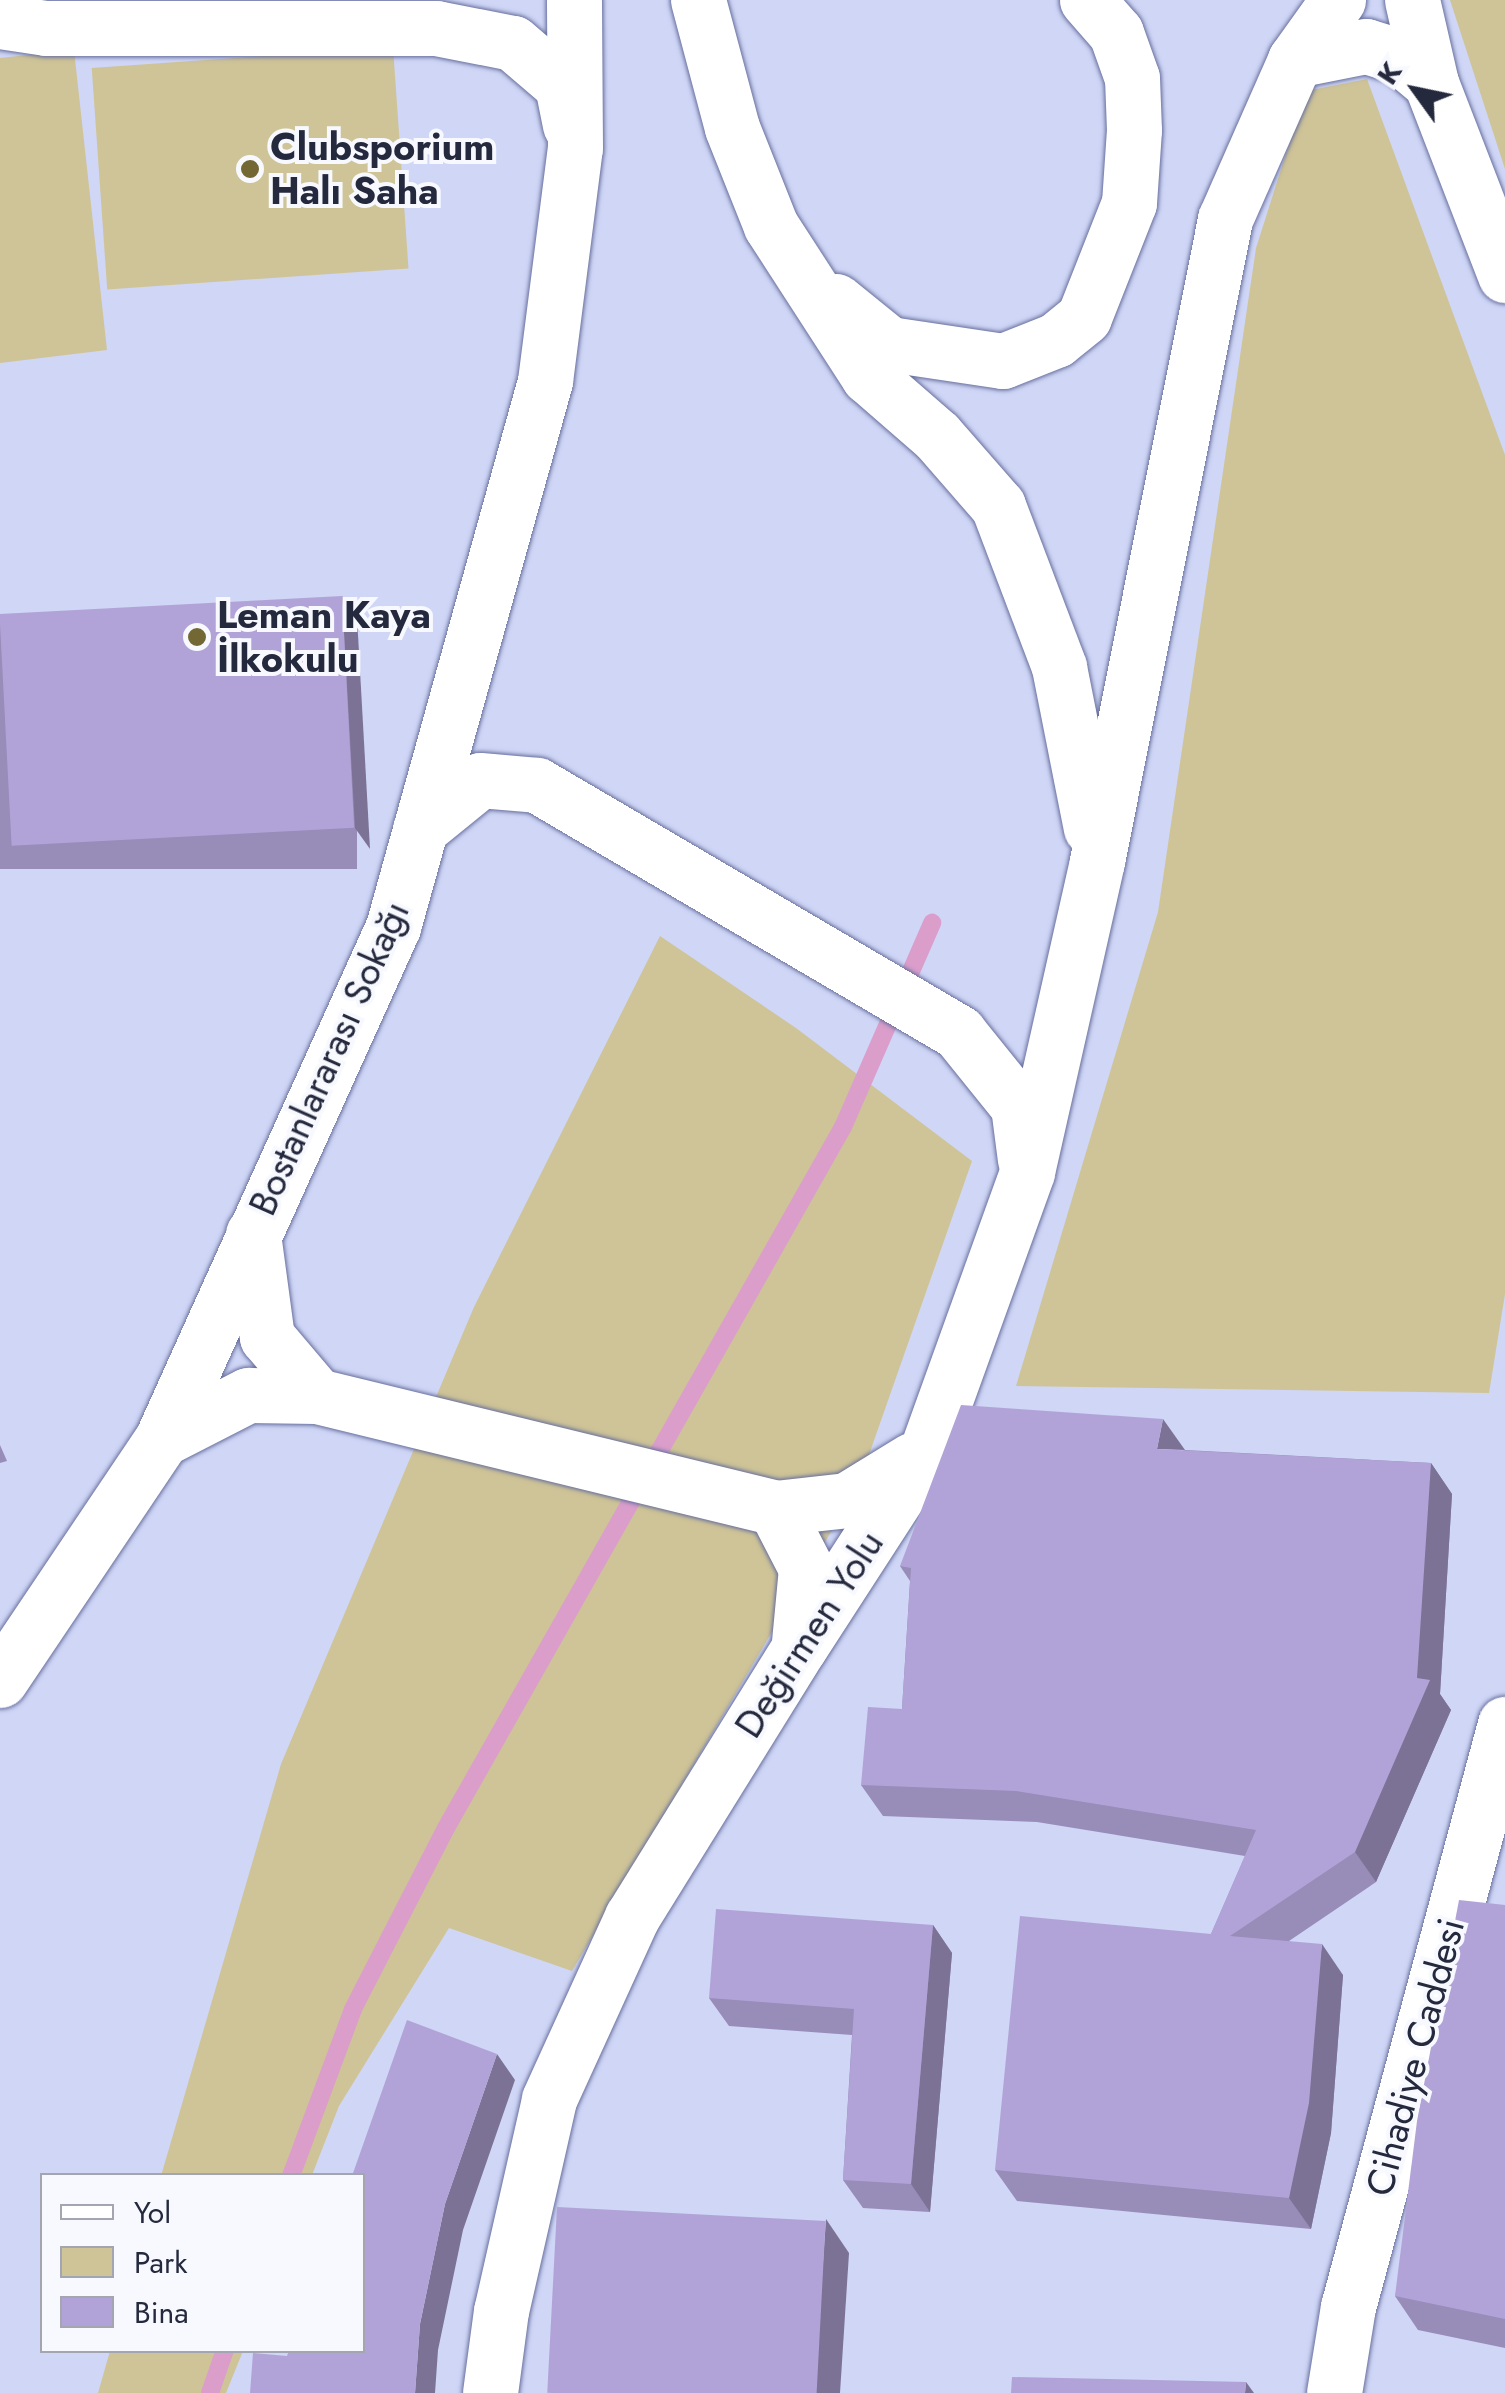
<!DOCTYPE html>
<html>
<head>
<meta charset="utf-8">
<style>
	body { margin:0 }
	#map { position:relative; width:1505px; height:2393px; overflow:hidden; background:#cfd6f6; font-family:Jost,sans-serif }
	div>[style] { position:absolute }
	.green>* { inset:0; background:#cfc497; transform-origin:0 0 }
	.stream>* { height:18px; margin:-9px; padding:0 9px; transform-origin:9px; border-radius:9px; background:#db9ecb }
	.roads { filter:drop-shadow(0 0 2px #676f9e) drop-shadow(0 0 2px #676f9e) }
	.minor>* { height:55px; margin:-27.5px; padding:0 27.5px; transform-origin:27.5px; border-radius:27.5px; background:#fff }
	.major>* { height:55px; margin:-27.5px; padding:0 27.5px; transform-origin:27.5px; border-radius:27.5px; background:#fff }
	.wall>* { inset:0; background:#988cb9; transform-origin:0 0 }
	.shaded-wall>* { inset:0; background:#7c7296 }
	.building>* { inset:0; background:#b1a3d7; transform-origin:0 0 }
	.dots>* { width:28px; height:28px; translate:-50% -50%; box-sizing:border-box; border:5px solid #f7f9fe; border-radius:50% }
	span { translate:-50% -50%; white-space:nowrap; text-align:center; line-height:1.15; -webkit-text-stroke:8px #f7f9fe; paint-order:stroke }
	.poi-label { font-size:38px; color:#25293d; font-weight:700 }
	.left { translate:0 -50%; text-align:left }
	.street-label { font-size:38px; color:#25293d }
	.legend { position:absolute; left:40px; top:2173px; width:325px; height:180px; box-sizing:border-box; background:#f7f9fe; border:2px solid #a3a6b1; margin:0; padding:12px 18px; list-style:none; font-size:30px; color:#25293d }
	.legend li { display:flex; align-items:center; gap:20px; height:50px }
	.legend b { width:50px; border:2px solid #a3a6b1 }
	.north { position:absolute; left:1365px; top:40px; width:100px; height:100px; -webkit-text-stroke:8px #f7f9fe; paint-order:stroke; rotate:303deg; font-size:28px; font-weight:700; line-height:40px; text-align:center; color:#25293d }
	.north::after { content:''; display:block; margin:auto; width:35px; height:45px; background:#25293d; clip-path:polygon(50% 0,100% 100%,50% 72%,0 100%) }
</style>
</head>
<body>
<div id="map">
	<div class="green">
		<i style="clip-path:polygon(1450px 0,1505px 0,1505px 169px)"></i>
		<i style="left:393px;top:47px;width:222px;height:302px;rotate:86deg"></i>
		<i style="clip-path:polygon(74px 50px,107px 350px,0 363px,0 58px)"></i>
		<i style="clip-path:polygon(1367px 79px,1505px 455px,1505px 1294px,1489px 1393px,1016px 1386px,1158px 912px,1256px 248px,1306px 91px)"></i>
		<i style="clip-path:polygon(660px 936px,796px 1028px,972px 1161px,858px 1486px,572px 1971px,449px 1928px,339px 2106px,312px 2175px,161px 2176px,281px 1764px,474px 1307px)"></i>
		<i style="clip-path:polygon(110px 2351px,110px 2350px,243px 2351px,226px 2393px,98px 2393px)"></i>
	</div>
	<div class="stream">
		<i style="left:291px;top:2176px;width:178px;rotate:-69.6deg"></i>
		<i style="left:353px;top:2009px;width:203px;rotate:-62.8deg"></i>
		<i style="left:446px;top:1828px;width:806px;rotate:-60.48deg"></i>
		<i style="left:843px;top:1127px;width:223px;rotate:-66.4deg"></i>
		<i style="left:210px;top:2393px;width:46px;rotate:-70.8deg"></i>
	</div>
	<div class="roads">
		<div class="minor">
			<i style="left:1431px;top:83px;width:206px;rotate:68.9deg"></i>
			<i style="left:490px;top:2393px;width:83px;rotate:-82.4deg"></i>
			<i style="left:501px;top:2311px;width:217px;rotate:-77.2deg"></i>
			<i style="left:549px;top:2099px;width:200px;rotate:-65.5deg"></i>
			<i style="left:632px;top:1917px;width:317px;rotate:-58.2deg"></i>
			<i style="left:1334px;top:2393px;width:87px;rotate:-80.8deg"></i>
			<i style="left:1348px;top:2307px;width:604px;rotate:-74.93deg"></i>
		</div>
		<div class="major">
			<i style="left:698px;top:0;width:132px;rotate:75.1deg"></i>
			<i style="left:732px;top:128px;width:105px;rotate:68.3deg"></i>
			<i style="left:771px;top:226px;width:179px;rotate:57.1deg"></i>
			<i style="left:868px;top:376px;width:91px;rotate:41deg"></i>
			<i style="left:937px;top:436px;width:93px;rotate:48.9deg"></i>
			<i style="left:998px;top:506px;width:172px;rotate:69.2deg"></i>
			<i style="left:1059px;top:667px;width:164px;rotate:78.8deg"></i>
			<i style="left:0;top:21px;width:47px;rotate:8.7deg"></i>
			<i style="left:46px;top:28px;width:390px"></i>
			<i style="left:436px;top:28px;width:78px;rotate:11deg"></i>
			<i style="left:513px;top:43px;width:65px;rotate:40.6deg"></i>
			<i style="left:562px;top:85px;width:41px;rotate:78.7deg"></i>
			<i style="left:1295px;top:60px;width:72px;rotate:-11.2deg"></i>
			<i style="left:1366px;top:46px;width:34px;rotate:17deg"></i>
			<i style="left:1399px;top:56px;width:42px;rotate:40.2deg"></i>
			<i style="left:1431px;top:83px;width:85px;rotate:-102.9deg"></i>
			<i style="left:836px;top:301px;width:68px;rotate:39.1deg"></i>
			<i style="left:889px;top:344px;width:115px;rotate:8.5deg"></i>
			<i style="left:1003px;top:361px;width:57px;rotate:-21.6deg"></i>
			<i style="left:1056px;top:340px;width:36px;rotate:-39deg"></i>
			<i style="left:1084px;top:317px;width:123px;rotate:-68.5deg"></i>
			<i style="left:1129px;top:203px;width:73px;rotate:-86.1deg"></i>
			<i style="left:1134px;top:130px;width:52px;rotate:-92.2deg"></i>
			<i style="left:1132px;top:78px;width:48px;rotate:-109.6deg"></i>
			<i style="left:1116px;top:33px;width:44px;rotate:-131.3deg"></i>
			<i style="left:420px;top:829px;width:77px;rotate:-39.2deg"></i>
			<i style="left:480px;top:780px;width:57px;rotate:5deg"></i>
			<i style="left:537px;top:785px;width:489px;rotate:30.4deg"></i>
			<i style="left:959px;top:1033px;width:94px;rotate:51.1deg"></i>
			<i style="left:1018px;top:1106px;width:54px;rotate:82.6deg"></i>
			<i style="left:253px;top:1234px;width:104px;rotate:82.3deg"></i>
			<i style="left:267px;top:1337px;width:77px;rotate:49.7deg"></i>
			<i style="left:162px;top:1439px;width:97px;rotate:-27.1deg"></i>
			<i style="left:248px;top:1395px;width:69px;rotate:0.8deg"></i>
			<i style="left:317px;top:1396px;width:471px;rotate:13.7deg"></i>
			<i style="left:775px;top:1508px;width:72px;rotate:-6.3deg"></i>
			<i style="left:847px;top:1500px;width:76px;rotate:-31.6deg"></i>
			<i style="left:775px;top:1508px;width:68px;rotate:62.7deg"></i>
			<i style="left:806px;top:1568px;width:74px;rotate:95.4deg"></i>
			<i style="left:799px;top:1648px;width:236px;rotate:-57.1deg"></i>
			<i style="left:927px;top:1450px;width:295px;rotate:-70.2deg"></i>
			<i style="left:1027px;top:1172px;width:319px;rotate:-77.3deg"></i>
			<i style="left:1097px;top:861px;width:655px;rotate:-78.72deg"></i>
			<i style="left:1225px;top:219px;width:174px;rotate:-66.2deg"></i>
			<i style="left:1295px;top:60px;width:74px;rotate:-54.4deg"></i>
			<i style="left:0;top:1680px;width:290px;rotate:-56.1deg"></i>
			<i style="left:162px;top:1439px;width:562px;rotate:-65.72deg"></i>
			<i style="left:393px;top:927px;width:567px;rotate:-74.44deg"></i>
			<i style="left:545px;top:381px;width:235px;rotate:-82.7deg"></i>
			<i style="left:575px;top:148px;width:148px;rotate:-90.4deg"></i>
		</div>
	</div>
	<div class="wall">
		<i style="left:0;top:615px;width:357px;height:254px"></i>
		<i style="clip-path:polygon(0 1445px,7px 1461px,0 1463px)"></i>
		<i style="clip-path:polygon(1185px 1450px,1431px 1463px,1452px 1494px,1440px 1694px,1451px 1710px,1376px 1882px,1289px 1941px,1343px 1975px,1331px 2133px,1311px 2229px,1017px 2201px,995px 2170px,1211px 1934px,1245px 1856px,1037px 1822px,883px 1816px,861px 1785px,902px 1709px,910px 1581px,900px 1566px)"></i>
		<i style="clip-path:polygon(1505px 1905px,1505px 2348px,1418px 2330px,1395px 2296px)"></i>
		<i style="clip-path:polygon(933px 1925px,952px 1953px,930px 2212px,863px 2208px,843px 2180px,852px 2035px,729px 2026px,709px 1998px)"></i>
	</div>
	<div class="shaded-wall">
		<i style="clip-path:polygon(342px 596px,357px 617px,370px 849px,355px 828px)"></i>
		<i style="clip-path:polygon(1163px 1419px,1185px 1450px,1157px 1449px)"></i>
		<i style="clip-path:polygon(1431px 1463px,1452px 1494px,1440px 1694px,1451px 1710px,1376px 1882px,1355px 1852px)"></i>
		<i style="clip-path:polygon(933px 1925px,952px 1953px,930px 2212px,911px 2184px)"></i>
		<i style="clip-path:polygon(1322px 1944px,1343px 1975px,1331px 2133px,1311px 2229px,1289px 2198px)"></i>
		<i style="clip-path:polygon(497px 2054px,515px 2080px,463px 2230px,438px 2350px,435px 2393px,415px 2393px,420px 2324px,445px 2204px)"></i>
		<i style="clip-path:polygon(826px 2219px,849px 2253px,840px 2393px,814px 2393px)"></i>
		<i style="clip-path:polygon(1246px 2382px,1254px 2393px,1245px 2393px)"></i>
	</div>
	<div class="building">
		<i style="left:342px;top:596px;width:232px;height:343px;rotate:87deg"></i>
		<i style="clip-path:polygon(961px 1405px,1163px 1419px,1157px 1449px,1431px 1463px,1417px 1678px,1430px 1680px,1355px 1852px,1230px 1936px,1322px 1944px,1309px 2103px,1289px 2198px,995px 2170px,1020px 1916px,1211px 1934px,1256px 1830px,1016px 1791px,861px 1785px,868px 1707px,902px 1709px,911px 1568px,900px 1566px)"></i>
		<i style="clip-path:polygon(1459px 1900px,1505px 1905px,1505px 2319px,1395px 2296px,1417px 2121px)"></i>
		<i style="clip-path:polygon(716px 1909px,933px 1925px,911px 2184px,843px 2180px,854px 2009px,709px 1998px)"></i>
		<i style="clip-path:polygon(407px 2020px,497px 2054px,445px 2204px,420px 2324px,415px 2393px,250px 2393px,253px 2353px,287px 2356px,289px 2350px,362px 2350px,362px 2176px,352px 2176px)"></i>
		<i style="left:557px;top:2207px;width:269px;height:186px;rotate:3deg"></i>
		<i style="clip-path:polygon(1012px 2377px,1246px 2382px,1245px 2393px,1011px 2393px)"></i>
	</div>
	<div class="dots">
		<i style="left:250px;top:169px;background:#736734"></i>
		<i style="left:197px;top:637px;background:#736734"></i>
	</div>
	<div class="poi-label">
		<span class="left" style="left:270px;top:169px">Clubsporium<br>Halı Saha</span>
		<span class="left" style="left:217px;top:637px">Leman Kaya<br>İlkokulu</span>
	</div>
	<div class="street-label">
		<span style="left:329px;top:1058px;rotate:-66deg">Bostanlararası Sokağı</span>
		<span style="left:809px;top:1634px;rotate:-57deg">Değirmen Yolu</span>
		<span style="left:1415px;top:2057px;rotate:-75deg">Cihadiye Caddesi</span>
	</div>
	<ul class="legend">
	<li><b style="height:12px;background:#fff"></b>Yol</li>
	<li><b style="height:28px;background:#cfc497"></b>Park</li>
	<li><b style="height:28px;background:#b1a3d7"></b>Bina</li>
	</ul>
	<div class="north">K</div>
</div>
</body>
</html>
